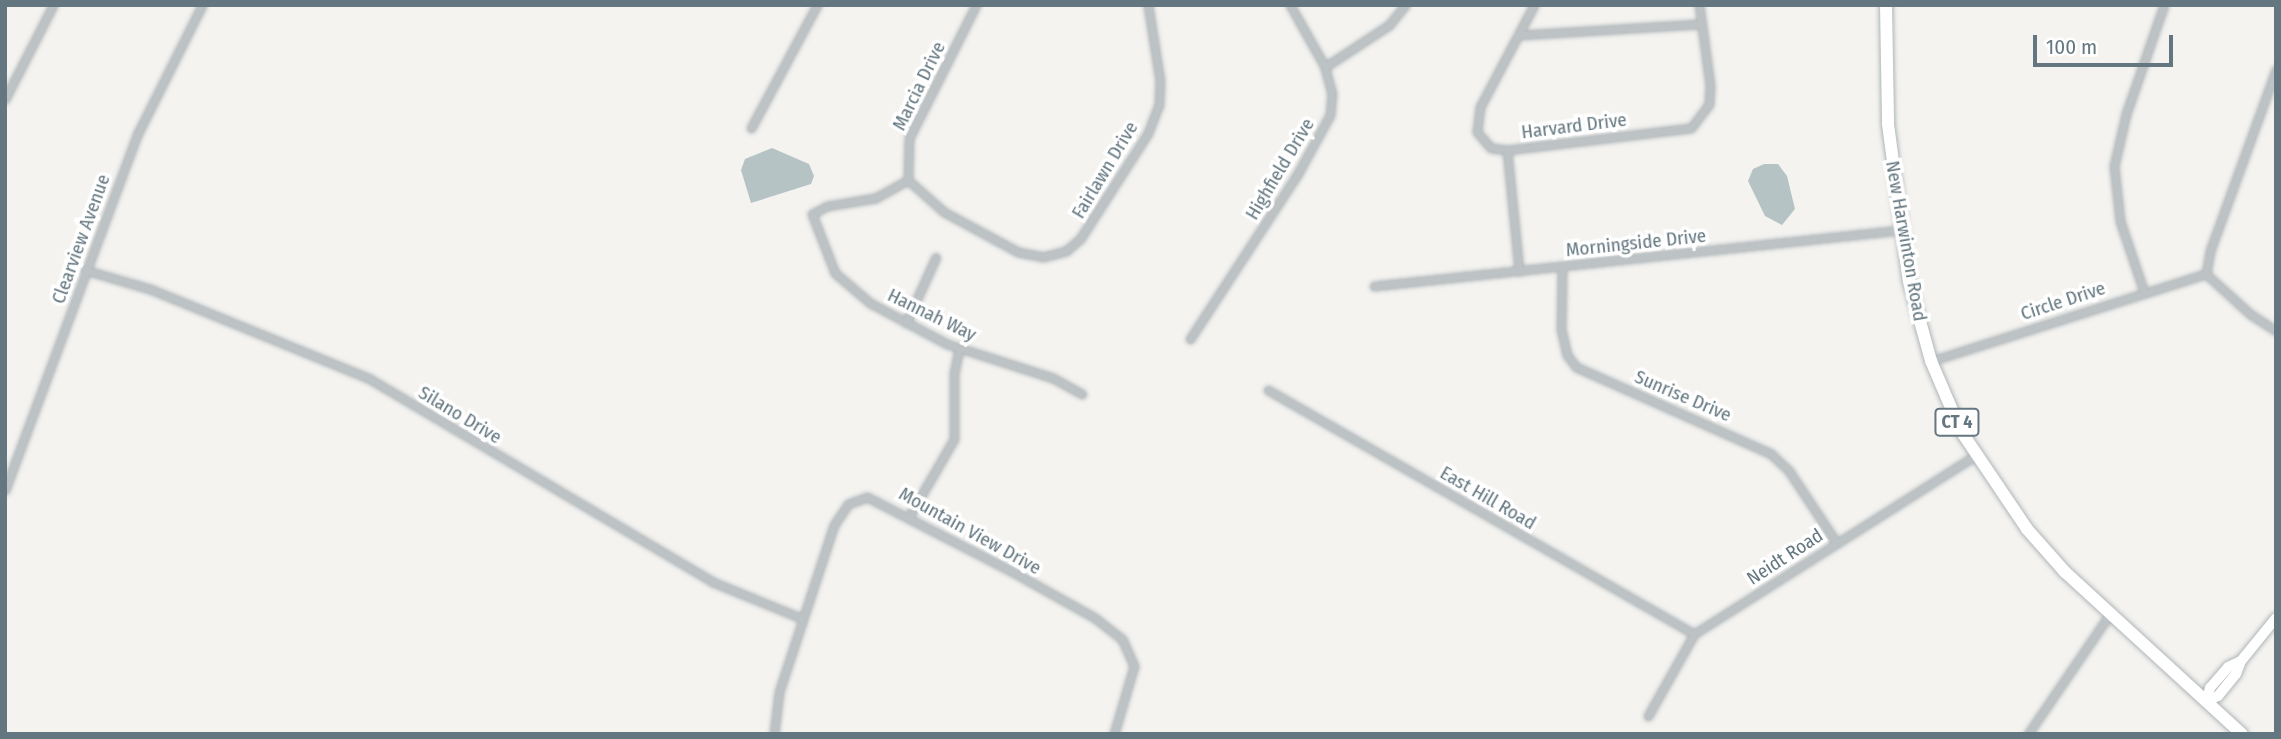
<!DOCTYPE html>
<html>
<head>
<meta charset="utf-8">
<style>
	body { margin:0 }
	#map { position:relative; width:2281px; height:739px; overflow:hidden; background:#f4f3f0; font-family:"Fira Sans Condensed",sans-serif }
	div>[style] { position:absolute }
	.water>* { inset:0; background:#b5c3c5 }
	.roads { filter:drop-shadow(0 0 2px #afb6b9) drop-shadow(0 0 2px #afb6b9) }
	.street>* { height:7px; margin:-3.5px; padding:0 3.5px; transform-origin:3.5px; border-radius:3.5px; background:#bdc2c4 }
	.secondary>* { height:10px; margin:-5px; padding:0 5px; transform-origin:5px; border-radius:5px; background:#fff }
	.primary>* { height:12px; margin:-6px; padding:0 6px; transform-origin:6px; border-radius:6px; background:#fff }
	span { translate:-50% -50%; white-space:nowrap; text-align:center; line-height:1.15; -webkit-text-stroke:7px #fff; paint-order:stroke }
	.shield-label span { padding:2px 5px; background:#fff; border:2px solid; border-radius:5px; -webkit-text-stroke-width:0 }
	.shield-label { font-size:18px; color:#647780; font-weight:700 }
	.street-label { font-size:19px; color:#647780 }
	.frame { position:absolute; inset:0; border:7px solid #647780; pointer-events:none }
	.scale { position:absolute; left:2033px; top:35px; width:140px; height:32px; box-sizing:border-box; border:4px solid #647780; border-top:0; padding-left:9px; font-size:21px; line-height:24px; white-space:nowrap; color:#647780; -webkit-text-stroke:5px #fff; paint-order:stroke }
</style>
</head>
<body>
<div id="map">
	<div class="water">
		<i style="clip-path:polygon(772px 148px,809px 164px,814px 176px,811px 184px,751px 203px,741px 170px,745px 159px)"></i>
		<i style="clip-path:polygon(1764px 164px,1778px 164px,1787px 176px,1795px 209px,1782px 225px,1765px 216px,1748px 181px,1753px 169px)"></i>
	</div>
	<div class="roads">
		<div class="street">
			<i style="left:976px;top:5px;width:149px;rotate:116.7deg"></i>
			<i style="left:909px;top:138px;width:42px;rotate:91.4deg"></i>
			<i style="left:908px;top:180px;width:48px;rotate:41.6deg"></i>
			<i style="left:944px;top:212px;width:84px;rotate:28.4deg"></i>
			<i style="left:1018px;top:252px;width:25px;rotate:11deg"></i>
			<i style="left:1043px;top:257px;width:24px;rotate:-15deg"></i>
			<i style="left:1066px;top:251px;width:18px;rotate:-41deg"></i>
			<i style="left:1080px;top:239px;width:126px;rotate:-57.3deg"></i>
			<i style="left:1148px;top:133px;width:30px;rotate:-69deg"></i>
			<i style="left:1159px;top:105px;width:24px;rotate:-88deg"></i>
			<i style="left:1160px;top:81px;width:77px;rotate:-99deg"></i>
			<i style="left:1534px;top:5px;width:115px;rotate:117.9deg"></i>
			<i style="left:1480px;top:107px;width:25px;rotate:97deg"></i>
			<i style="left:1477px;top:132px;width:21px;rotate:49deg"></i>
			<i style="left:1491px;top:148px;width:16px;rotate:7deg"></i>
			<i style="left:1507px;top:150px;width:185px;rotate:-6.8deg"></i>
			<i style="left:1691px;top:128px;width:30px;rotate:-53deg"></i>
			<i style="left:1709px;top:104px;width:19px;rotate:-87deg"></i>
			<i style="left:1710px;top:85px;width:81px;rotate:-97.8deg"></i>
			<i style="left:1519px;top:35px;width:181px;rotate:-3.5deg"></i>
			<i style="left:1325px;top:67px;width:77px;rotate:-33.3deg"></i>
			<i style="left:1389px;top:25px;width:26px;rotate:-51deg"></i>
			<i style="left:5px;top:99px;width:106px;rotate:-62.9deg"></i>
			<i style="left:751px;top:128px;width:140px;rotate:-61.8deg"></i>
			<i style="left:1507px;top:150px;width:122px;rotate:84.3deg"></i>
			<i style="left:908px;top:180px;width:38px;rotate:151deg"></i>
			<i style="left:875px;top:198px;width:49px;rotate:170.5deg"></i>
			<i style="left:827px;top:206px;width:17px;rotate:152deg"></i>
			<i style="left:812px;top:214px;width:63px;rotate:68.7deg"></i>
			<i style="left:835px;top:273px;width:46px;rotate:40.6deg"></i>
			<i style="left:870px;top:303px;width:87px;rotate:28deg"></i>
			<i style="left:947px;top:344px;width:111px;rotate:17.8deg"></i>
			<i style="left:1053px;top:378px;width:33px;rotate:29deg"></i>
			<i style="left:1562px;top:267px;width:62px;rotate:90.9deg"></i>
			<i style="left:1561px;top:329px;width:27px;rotate:77deg"></i>
			<i style="left:1567px;top:355px;width:15px;rotate:53deg"></i>
			<i style="left:1576px;top:367px;width:214px;rotate:24deg"></i>
			<i style="left:1771px;top:454px;width:25px;rotate:43deg"></i>
			<i style="left:1789px;top:471px;width:85px;rotate:56.5deg"></i>
			<i style="left:85px;top:270px;width:68px;rotate:16.3deg"></i>
			<i style="left:150px;top:289px;width:238px;rotate:22.2deg"></i>
			<i style="left:370px;top:379px;width:399px;rotate:30.6deg"></i>
			<i style="left:713px;top:582px;width:97px;rotate:22.3deg"></i>
			<i style="left:2206px;top:274px;width:23px;rotate:-80deg"></i>
			<i style="left:2210px;top:251px;width:193px;rotate:-70deg"></i>
			<i style="left:1374px;top:286px;width:530px;rotate:-6.07deg"></i>
			<i style="left:2144px;top:292px;width:75px;rotate:-108.7deg"></i>
			<i style="left:2120px;top:221px;width:55px;rotate:-96.2deg"></i>
			<i style="left:2114px;top:166px;width:53px;rotate:-77deg"></i>
			<i style="left:2126px;top:114px;width:115px;rotate:-70.8deg"></i>
			<i style="left:906px;top:323px;width:72px;rotate:-65.6deg"></i>
			<i style="left:1190px;top:339px;width:196px;rotate:-56.9deg"></i>
			<i style="left:1297px;top:175px;width:68px;rotate:-61.2deg"></i>
			<i style="left:1330px;top:115px;width:21px;rotate:-85deg"></i>
			<i style="left:1332px;top:94px;width:28px;rotate:-105deg"></i>
			<i style="left:1325px;top:67px;width:71px;rotate:-119.4deg"></i>
			<i style="left:1931px;top:361px;width:288px;rotate:-17.6deg"></i>
			<i style="left:2206px;top:274px;width:59px;rotate:42.3deg"></i>
			<i style="left:2250px;top:314px;width:31px;rotate:33deg"></i>
			<i style="left:1268px;top:390px;width:491px;rotate:29.8deg"></i>
			<i style="left:5px;top:490px;width:381px;rotate:-69.6deg"></i>
			<i style="left:138px;top:133px;width:143px;rotate:-63.4deg"></i>
			<i style="left:910px;top:515px;width:88px;rotate:-59.9deg"></i>
			<i style="left:954px;top:439px;width:66px;rotate:-90deg"></i>
			<i style="left:954px;top:373px;width:25px;rotate:-78deg"></i>
			<i style="left:1648px;top:716px;width:94px;rotate:-60.7deg"></i>
			<i style="left:1694px;top:634px;width:332px;rotate:-32.4deg"></i>
			<i style="left:774px;top:734px;width:42px;rotate:-83.2deg"></i>
			<i style="left:779px;top:692px;width:176px;rotate:-71.8deg"></i>
			<i style="left:834px;top:525px;width:25px;rotate:-56deg"></i>
			<i style="left:848px;top:504px;width:20px;rotate:-20deg"></i>
			<i style="left:867px;top:497px;width:162px;rotate:27.2deg"></i>
			<i style="left:1011px;top:571px;width:96px;rotate:29.2deg"></i>
			<i style="left:1095px;top:618px;width:34px;rotate:38deg"></i>
			<i style="left:1122px;top:639px;width:30px;rotate:66deg"></i>
			<i style="left:1134px;top:666px;width:71px;rotate:106.4deg"></i>
			<i style="left:2028px;top:734px;width:145px;rotate:-55.7deg"></i>
		</div>
		<div class="secondary">
			<i style="left:2206px;top:702px;width:13px;rotate:-27deg"></i>
			<i style="left:2218px;top:696px;width:28px;rotate:-51deg"></i>
			<i style="left:2236px;top:674px;width:14px;rotate:-69deg"></i>
			<i style="left:2241px;top:661px;width:55px;rotate:-50.9deg"></i>
			<i style="left:2206px;top:702px;width:15px;rotate:-74deg"></i>
			<i style="left:2210px;top:688px;width:28px;rotate:-49deg"></i>
			<i style="left:2228px;top:667px;width:14px;rotate:-25deg"></i>
		</div>
		<div class="primary">
			<i style="left:1886px;top:5px;width:119px;rotate:89deg"></i>
			<i style="left:1888px;top:124px;width:158px;rotate:82.4deg"></i>
			<i style="left:1909px;top:281px;width:83px;rotate:74.6deg"></i>
			<i style="left:1931px;top:361px;width:76px;rotate:66.8deg"></i>
			<i style="left:1961px;top:431px;width:118px;rotate:56deg"></i>
			<i style="left:2027px;top:529px;width:57px;rotate:48.5deg"></i>
			<i style="left:2065px;top:572px;width:240px;rotate:42.5deg"></i>
		</div>
	</div>
	<div class="shield-label">
		<span style="left:1957px;top:422px">CT 4</span>
	</div>
	<div class="street-label">
		<span style="left:919px;top:86px;rotate:-64deg">Marcia Drive</span>
		<span style="left:1574px;top:126px;rotate:-7deg">Harvard Drive</span>
		<span style="left:1280px;top:169px;rotate:-59deg">Highfield Drive</span>
		<span style="left:1105px;top:170px;rotate:-59deg">Fairlawn Drive</span>
		<span style="left:81px;top:239px;rotate:-70deg">Clearview Avenue</span>
		<span style="left:1906px;top:241px;rotate:80deg">New Harwinton Road</span>
		<span style="left:1636px;top:243px;rotate:-6deg">Morningside Drive</span>
		<span style="left:2063px;top:301px;rotate:-18deg">Circle Drive</span>
		<span style="left:932px;top:315px;rotate:26deg">Hannah Way</span>
		<span style="left:1683px;top:396px;rotate:23deg">Sunrise Drive</span>
		<span style="left:460px;top:415px;rotate:31deg">Silano Drive</span>
		<span style="left:1488px;top:498px;rotate:30deg">East Hill Road</span>
		<span style="left:970px;top:531px;rotate:29deg">Mountain View Drive</span>
		<span style="left:1785px;top:557px;rotate:-33deg">Neidt Road</span>
	</div>
	<div class="frame"></div>
	<div class="scale">100 m</div>
</div>
</body>
</html>
